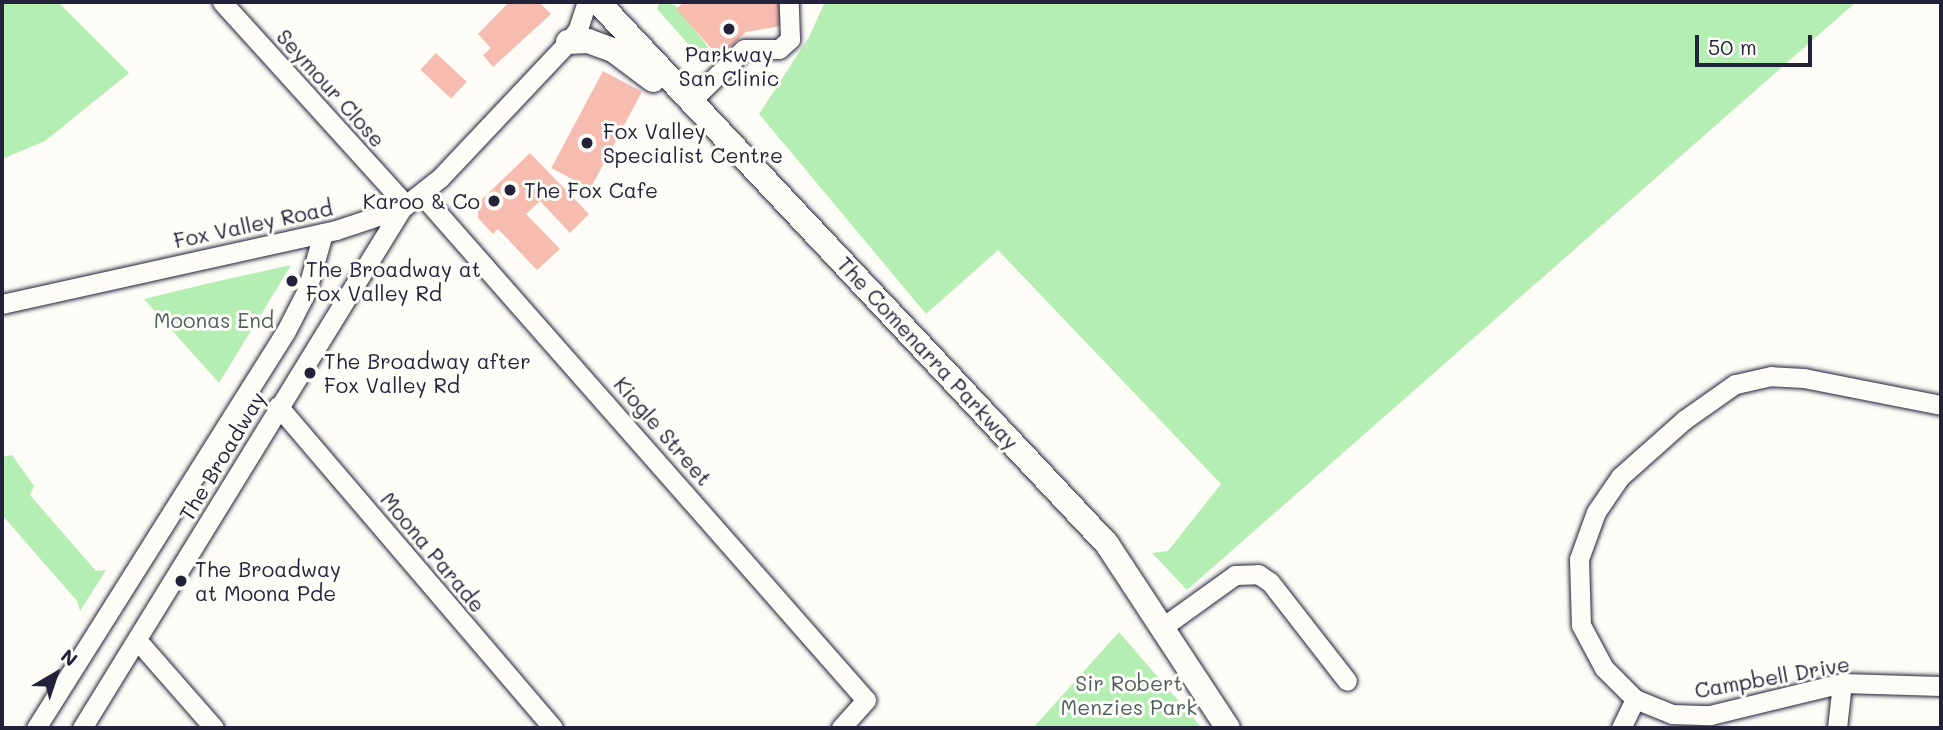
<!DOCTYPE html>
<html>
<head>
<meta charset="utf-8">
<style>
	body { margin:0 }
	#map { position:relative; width:1943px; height:730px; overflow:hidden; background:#fdfcf7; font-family:Mali,sans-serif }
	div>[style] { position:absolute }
	.green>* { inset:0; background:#b4eeb2 }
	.building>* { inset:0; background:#f6bcb0; transform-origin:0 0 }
	.roads { filter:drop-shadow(0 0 2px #22223b) drop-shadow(0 0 2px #22223b) }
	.minor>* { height:19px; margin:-9.5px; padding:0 9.5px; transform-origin:9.5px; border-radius:9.5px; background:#fdfcf7 }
	.major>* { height:24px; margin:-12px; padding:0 12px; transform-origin:12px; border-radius:12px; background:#fdfcf7 }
	.dots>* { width:19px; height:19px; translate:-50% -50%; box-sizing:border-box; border:4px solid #fdfcf7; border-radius:50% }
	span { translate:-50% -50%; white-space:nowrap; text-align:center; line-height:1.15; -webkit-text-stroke:6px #fdfcf7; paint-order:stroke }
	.poi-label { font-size:21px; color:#22223b }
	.left { translate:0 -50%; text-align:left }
	.right { translate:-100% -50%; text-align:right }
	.street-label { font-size:21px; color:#22223b }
	.park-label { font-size:21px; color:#4e5f5f }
	.frame { position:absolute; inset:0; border:4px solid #22223b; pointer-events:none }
	.north { position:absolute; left:21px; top:639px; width:70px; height:70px; -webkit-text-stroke:5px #fdfcf7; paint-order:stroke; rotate:39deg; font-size:19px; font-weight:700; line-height:28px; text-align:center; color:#22223b }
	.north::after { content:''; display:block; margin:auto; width:24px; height:32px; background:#22223b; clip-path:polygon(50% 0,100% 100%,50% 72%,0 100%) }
	.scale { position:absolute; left:1695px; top:35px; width:117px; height:32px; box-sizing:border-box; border:4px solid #22223b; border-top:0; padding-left:9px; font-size:21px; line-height:24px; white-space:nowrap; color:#22223b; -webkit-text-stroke:5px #fdfcf7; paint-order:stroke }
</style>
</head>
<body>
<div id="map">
	<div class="green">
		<i style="clip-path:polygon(2px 2px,58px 2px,129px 73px,45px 141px,2px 159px)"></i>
		<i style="clip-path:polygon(660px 2px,675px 5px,716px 57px,707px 65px,657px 9px)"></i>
		<i style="clip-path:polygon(825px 2px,1856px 2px,1187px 590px,1152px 553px,1168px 551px,1221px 484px,998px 250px,926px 314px,759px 114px,809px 37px)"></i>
		<i style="clip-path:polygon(291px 265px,219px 383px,144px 299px,210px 283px)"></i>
		<i style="clip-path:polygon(12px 455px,34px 486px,30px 495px,96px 571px,106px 570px,80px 611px,77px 601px,2px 515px,2px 457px)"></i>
		<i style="clip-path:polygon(1119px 632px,1202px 728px,1033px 728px)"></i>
	</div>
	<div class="building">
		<i style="clip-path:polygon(509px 2px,539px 2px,551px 14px,493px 67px,483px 55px,491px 48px,478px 34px)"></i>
		<i style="clip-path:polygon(684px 2px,779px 2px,781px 26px,746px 32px,719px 57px,676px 9px)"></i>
		<i style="left:436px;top:53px;width:42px;height:23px;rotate:43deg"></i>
		<i style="left:603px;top:71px;width:44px;height:110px;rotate:28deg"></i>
		<i style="clip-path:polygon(530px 153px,589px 214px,570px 233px,540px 201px,526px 214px,560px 249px,537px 270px,498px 229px,493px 234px,478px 218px,478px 203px)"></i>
	</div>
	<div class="roads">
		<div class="minor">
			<i style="left:222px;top:2px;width:274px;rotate:47.8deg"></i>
			<i style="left:691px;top:101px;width:74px;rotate:-44.5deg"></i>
			<i style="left:744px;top:49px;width:35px"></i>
			<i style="left:779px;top:49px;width:15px;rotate:-42deg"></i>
			<i style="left:790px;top:39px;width:37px;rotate:-92deg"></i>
			<i style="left:422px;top:195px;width:672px;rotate:48.68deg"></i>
			<i style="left:866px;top:700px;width:38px;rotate:132deg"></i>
			<i style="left:2px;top:304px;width:342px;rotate:-12.5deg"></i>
			<i style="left:336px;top:230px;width:70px;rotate:-18.4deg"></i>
			<i style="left:402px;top:208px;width:48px;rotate:-38.3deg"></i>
			<i style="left:440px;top:178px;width:187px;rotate:-46.7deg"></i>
			<i style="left:568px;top:42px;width:16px;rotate:-52deg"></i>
			<i style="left:578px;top:29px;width:28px;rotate:-72deg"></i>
			<i style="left:1941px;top:405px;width:140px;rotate:-168.9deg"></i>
			<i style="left:1804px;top:378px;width:33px;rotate:-177deg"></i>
			<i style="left:1771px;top:376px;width:37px;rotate:167deg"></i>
			<i style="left:1735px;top:384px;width:62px;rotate:144.8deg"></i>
			<i style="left:1684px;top:420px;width:86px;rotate:138.3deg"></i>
			<i style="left:1620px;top:477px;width:42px;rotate:124.4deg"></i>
			<i style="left:1596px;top:512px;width:50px;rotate:109.9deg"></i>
			<i style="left:1579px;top:559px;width:66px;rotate:88.3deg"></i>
			<i style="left:1581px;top:625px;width:49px;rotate:61.9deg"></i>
			<i style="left:1604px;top:668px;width:44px;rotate:45deg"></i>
			<i style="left:1635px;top:699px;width:40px;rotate:22deg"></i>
			<i style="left:1672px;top:714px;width:38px;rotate:2deg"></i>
			<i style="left:1710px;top:715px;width:136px;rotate:-13.6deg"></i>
			<i style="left:1842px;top:683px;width:99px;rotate:1.7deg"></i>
			<i style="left:278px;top:406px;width:423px;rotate:49.5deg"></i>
			<i style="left:1164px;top:626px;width:87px;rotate:-35.7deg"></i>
			<i style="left:1235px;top:575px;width:23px;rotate:-2deg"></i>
			<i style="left:1258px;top:574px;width:14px;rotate:34deg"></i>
			<i style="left:1270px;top:582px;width:125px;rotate:52.1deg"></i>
			<i style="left:137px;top:640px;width:117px;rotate:48.8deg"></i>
			<i style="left:36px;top:728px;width:469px;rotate:-57.8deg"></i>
			<i style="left:286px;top:331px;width:46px;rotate:-62.9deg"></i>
			<i style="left:307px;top:290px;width:59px;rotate:-74.3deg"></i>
			<i style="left:82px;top:728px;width:611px;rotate:-58.39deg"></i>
			<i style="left:1621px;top:728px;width:32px;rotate:-64deg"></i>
			<i style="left:1837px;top:728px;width:45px;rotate:-83.7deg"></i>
		</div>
		<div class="major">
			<i style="left:598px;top:2px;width:744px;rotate:46.8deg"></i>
			<i style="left:1107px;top:544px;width:220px;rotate:56.7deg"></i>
			<i style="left:568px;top:42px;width:20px;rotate:-3deg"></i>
			<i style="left:588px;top:41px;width:27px;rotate:20deg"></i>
			<i style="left:613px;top:50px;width:50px;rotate:36.9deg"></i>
		</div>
	</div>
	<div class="dots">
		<i style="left:729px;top:29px;background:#22223b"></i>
		<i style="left:587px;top:143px;background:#22223b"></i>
		<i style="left:510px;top:190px;background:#22223b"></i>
		<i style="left:494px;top:201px;background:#22223b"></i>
		<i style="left:292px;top:281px;background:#22223b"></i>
		<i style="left:310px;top:373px;background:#22223b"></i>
		<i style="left:181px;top:581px;background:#22223b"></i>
	</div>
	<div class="poi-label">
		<span style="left:729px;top:66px">Parkway<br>San Clinic</span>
		<span class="left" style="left:603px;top:143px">Fox Valley<br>Specialist Centre</span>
		<span class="left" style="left:524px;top:190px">The Fox Cafe</span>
		<span class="right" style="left:480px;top:201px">Karoo &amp; Co</span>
		<span class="left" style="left:306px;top:281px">The Broadway at<br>Fox Valley Rd</span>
		<span class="left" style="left:324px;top:373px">The Broadway after<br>Fox Valley Rd</span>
		<span class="left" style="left:195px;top:581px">The Broadway<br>at Moona Pde</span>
	</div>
	<div class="street-label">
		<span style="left:331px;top:88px;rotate:48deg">Seymour Close</span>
		<span style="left:253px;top:224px;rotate:-12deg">Fox Valley Road</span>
		<span style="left:928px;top:353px;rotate:47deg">The Comenarra Parkway</span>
		<span style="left:663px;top:431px;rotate:49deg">Kiogle Street</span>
		<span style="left:222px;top:456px;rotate:-59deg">The Broadway</span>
		<span style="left:433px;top:552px;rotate:50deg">Moona Parade</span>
		<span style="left:1772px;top:677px;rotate:-10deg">Campbell Drive</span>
	</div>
	<div class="park-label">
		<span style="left:214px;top:320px">Moonas End</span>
		<span style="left:1129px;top:695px">Sir Robert<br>Menzies Park</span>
	</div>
	<div class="frame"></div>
	<div class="north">N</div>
	<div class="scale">50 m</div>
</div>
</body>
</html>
